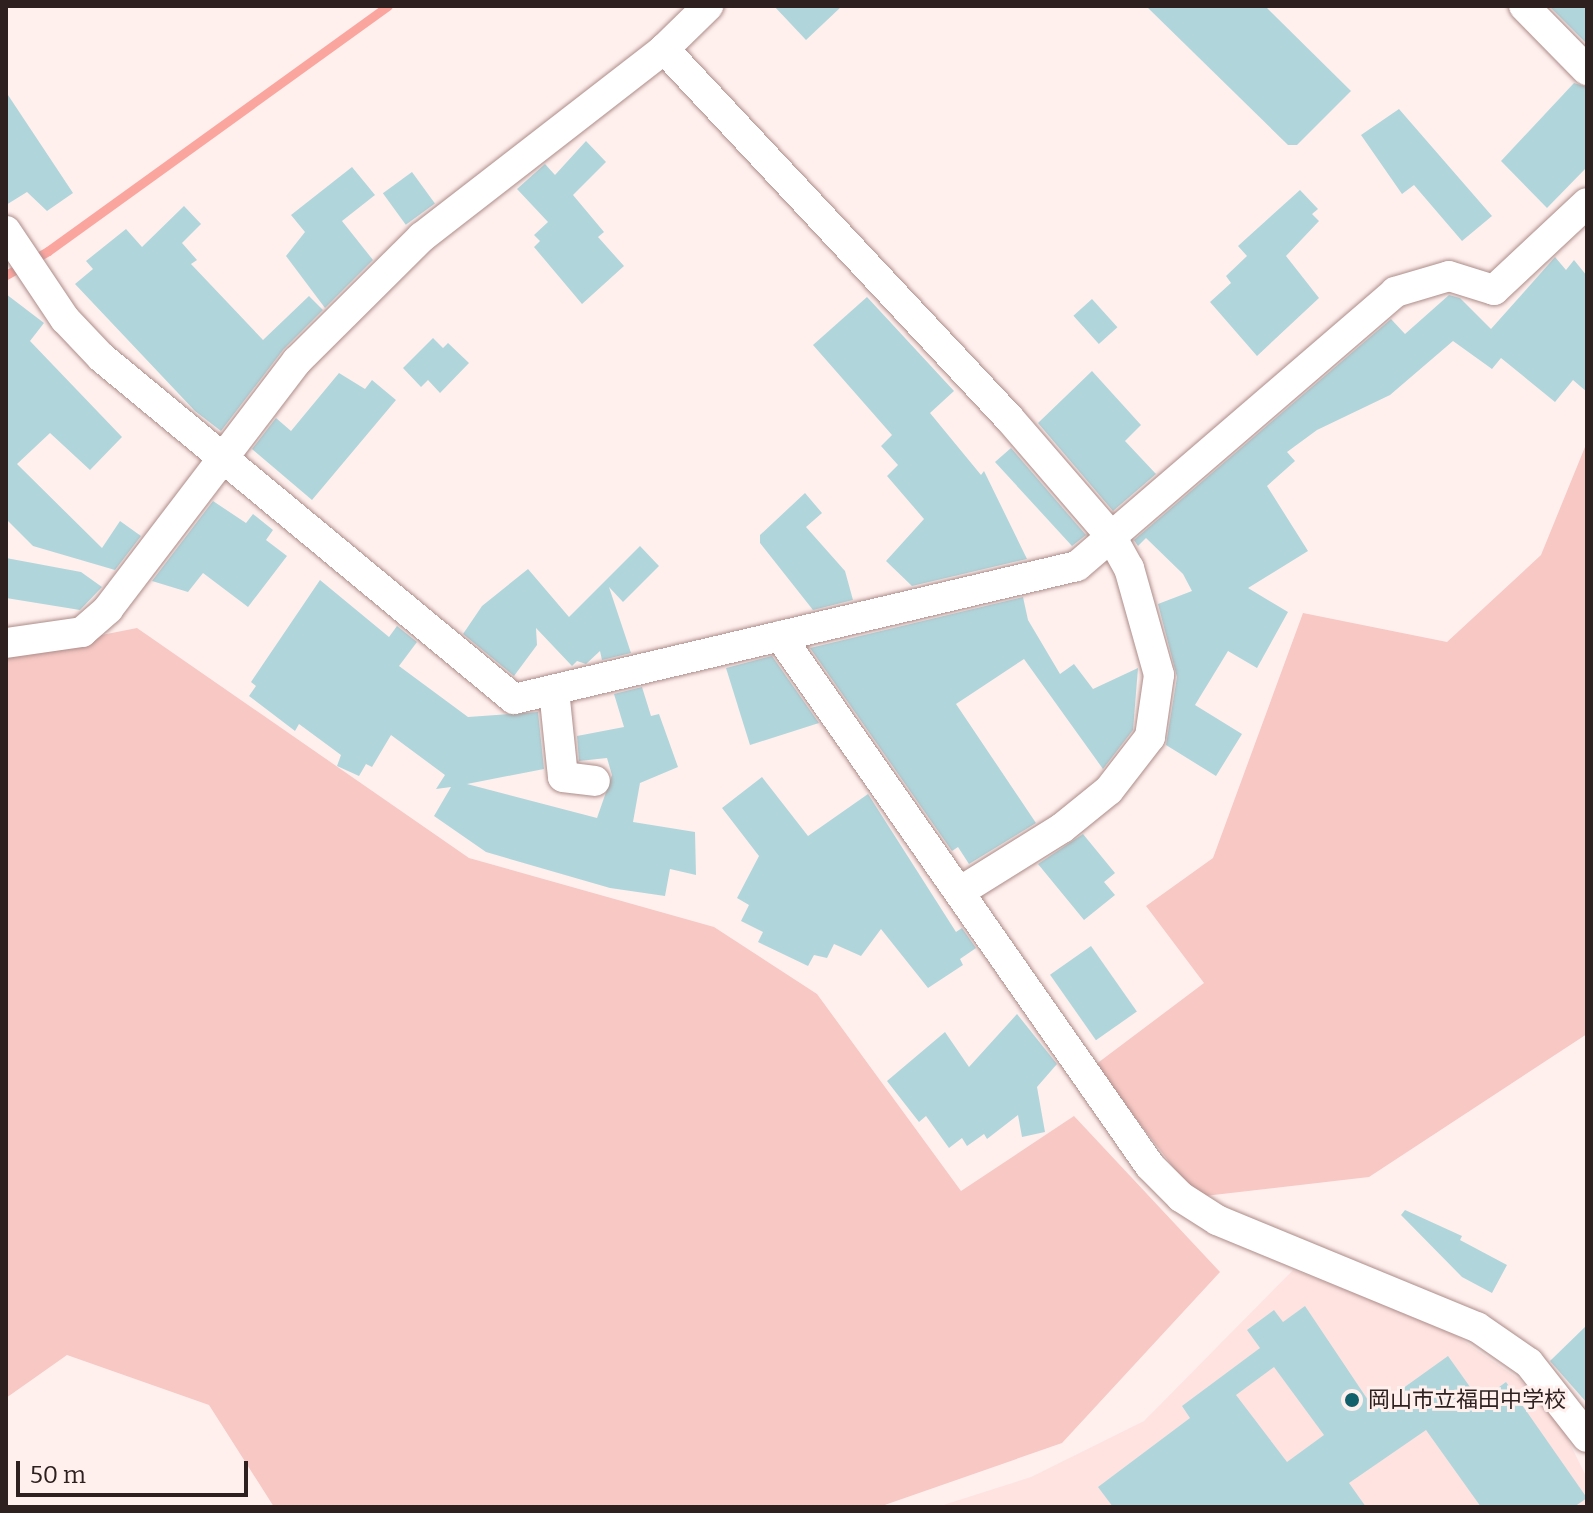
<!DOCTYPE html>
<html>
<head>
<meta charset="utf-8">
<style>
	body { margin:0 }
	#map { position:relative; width:1593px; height:1513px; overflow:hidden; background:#fff0ee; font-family:Bitter,"Noto Sans JP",serif }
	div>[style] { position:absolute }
	.built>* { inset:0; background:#fee3e1 }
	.green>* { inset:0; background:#f7c8c4 }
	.stream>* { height:9px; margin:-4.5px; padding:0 4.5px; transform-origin:4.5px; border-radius:4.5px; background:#fba59f }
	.building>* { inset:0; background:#b0d6dc; transform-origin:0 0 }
	.roads { filter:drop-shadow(0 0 2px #ad8c89) drop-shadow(0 0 2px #ad8c89) }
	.street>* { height:30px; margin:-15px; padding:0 15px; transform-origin:15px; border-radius:15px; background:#fff }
	.dots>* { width:22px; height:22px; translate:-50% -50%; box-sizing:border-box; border:4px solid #fff0ee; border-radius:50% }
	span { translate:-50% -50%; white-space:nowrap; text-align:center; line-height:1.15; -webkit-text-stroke:6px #fff0ee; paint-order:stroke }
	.poi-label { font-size:22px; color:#2d201f }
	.left { translate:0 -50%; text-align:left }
	.frame { position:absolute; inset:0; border:8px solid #2d201f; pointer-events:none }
	.scale { position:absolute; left:16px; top:1461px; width:232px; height:36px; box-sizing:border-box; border:4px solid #2d201f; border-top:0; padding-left:10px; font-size:24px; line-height:28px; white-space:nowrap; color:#2d201f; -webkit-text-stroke:6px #fff0ee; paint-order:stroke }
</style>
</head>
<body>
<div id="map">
	<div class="built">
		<i style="clip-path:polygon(1293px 1270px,1439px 1324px,1520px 1380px,1558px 1420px,1587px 1478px,1587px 1507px,937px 1507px,1031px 1477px,1144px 1421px)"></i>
	</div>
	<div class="green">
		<i style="clip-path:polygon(1587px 442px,1587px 1034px,1369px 1177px,1196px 1197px,1095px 1065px,1204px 983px,1146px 906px,1213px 858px,1303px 613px,1447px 642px,1541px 555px)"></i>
		<i style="clip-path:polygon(137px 628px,469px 858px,714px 927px,817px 994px,961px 1191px,1074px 1116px,1220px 1272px,1062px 1443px,879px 1507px,274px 1507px,209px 1405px,67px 1355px,6px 1398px,6px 654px)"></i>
	</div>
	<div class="stream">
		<i style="left:6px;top:275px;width:48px;rotate:-29.7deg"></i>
		<i style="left:48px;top:251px;width:419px;rotate:-35.8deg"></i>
	</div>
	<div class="building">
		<i style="clip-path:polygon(774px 6px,842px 6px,806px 40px)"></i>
		<i style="clip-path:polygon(1146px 6px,1265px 6px,1351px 91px,1297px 145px,1288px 145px)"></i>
		<i style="clip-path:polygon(1549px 6px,1587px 6px,1587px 44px)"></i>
		<i style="clip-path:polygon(1574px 83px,1587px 87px,1587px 167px,1547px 208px,1501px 161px)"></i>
		<i style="clip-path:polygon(6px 92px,73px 193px,47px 211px,27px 192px,6px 205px)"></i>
		<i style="clip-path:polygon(1399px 109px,1492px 216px,1462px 241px,1414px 185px,1402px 194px,1361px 135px)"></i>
		<i style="clip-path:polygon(586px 141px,606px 162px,573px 195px,604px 232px,598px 237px,624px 266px,582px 304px,534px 247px,540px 241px,534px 235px,548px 222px,517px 189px,545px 164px,555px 175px)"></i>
		<i style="clip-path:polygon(352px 167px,375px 195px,342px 221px,373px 260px,325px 308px,286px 256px,305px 232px,291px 215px)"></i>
		<i style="left:412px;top:172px;width:39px;height:36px;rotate:54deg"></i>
		<i style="clip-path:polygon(1300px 190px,1318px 209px,1312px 214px,1319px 221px,1286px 256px,1319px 298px,1257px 356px,1210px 302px,1231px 283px,1226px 276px,1247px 256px,1238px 246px)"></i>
		<i style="clip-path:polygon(184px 206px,201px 224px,182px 243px,197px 260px,191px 264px,263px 340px,309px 296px,323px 310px,283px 350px,221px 431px,195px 411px,75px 284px,93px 269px,86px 261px,126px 229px,142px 247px)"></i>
		<i style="clip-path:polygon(1555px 257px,1566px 270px,1574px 260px,1587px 276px,1587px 392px,1573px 380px,1555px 402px,1501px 358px,1492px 369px,1453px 341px,1390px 395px,1317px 430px,1287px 452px,1295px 461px,1267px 486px,1308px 551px,1248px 588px,1288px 612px,1257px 668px,1228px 651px,1195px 705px,1242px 734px,1216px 776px,1166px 745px,1177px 677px,1158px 604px,1192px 591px,1183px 574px,1146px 538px,1138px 546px,1134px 540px,1391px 319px,1405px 334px,1449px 295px,1460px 298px,1491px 329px)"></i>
		<i style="clip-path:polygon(6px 294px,44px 323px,30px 341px,122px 437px,90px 470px,50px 433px,17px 464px,102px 548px,120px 521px,141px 536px,115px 570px,33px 546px,6px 519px)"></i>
		<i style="clip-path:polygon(867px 297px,954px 391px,930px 413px,981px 475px,984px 471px,1027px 559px,912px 586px,886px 561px,924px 519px,887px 476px,898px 465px,881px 446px,892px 435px,813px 345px)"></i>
		<i style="left:1092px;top:299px;width:38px;height:25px;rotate:48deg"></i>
		<i style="clip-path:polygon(433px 338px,443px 348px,448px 343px,469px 363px,440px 393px,428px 380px,421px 387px,403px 368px)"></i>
		<i style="clip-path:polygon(1092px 371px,1141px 425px,1125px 441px,1156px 474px,1113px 511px,1038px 423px)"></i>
		<i style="clip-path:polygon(339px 373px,365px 389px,372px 380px,396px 400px,312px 500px,252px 449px,276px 418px,291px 431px)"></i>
		<i style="clip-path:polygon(1011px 448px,1086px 535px,1072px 546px,995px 462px)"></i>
		<i style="clip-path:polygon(805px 493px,822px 513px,806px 527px,845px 571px,853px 600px,813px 610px,760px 543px,760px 535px)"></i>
		<i style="clip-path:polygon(213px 501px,246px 523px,253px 514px,273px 530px,266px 540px,287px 556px,248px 607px,203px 573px,188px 592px,152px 581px)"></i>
		<i style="clip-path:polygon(640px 546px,659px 566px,623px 602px,609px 587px,631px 653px,602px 660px,600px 651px,586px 664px,577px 661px,572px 666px,536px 628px,537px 645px,514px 676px,463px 634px,482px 606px,528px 569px,569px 617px)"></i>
		<i style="clip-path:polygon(6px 558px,81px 572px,102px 587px,80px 610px,6px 598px)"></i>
		<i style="clip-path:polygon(320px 580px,389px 637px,397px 626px,417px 642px,399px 666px,468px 717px,538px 712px,544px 769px,467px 784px,597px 818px,612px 775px,607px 758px,579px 761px,577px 736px,624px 727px,614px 694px,642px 687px,651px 716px,659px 714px,678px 767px,640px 783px,633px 822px,695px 832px,696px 875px,670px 869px,665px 896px,610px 888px,486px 852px,434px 816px,451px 787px,436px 789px,445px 775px,391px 735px,372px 767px,366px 764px,359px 776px,337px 766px,341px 755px,299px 724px,295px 731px,249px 696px,256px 686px,251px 682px)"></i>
		<i style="clip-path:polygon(1023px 597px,1028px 620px,1060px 674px,1074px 664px,1093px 689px,1138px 668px,1133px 730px,1103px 769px,1024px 659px,956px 704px,1036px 823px,969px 864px,958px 847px,952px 851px,810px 648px)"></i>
		<i style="clip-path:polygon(772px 656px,819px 723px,750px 745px,726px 668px)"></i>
		<i style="clip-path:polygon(762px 777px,808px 836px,868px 794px,956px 932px,962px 928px,976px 948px,960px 959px,963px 965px,928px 988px,881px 929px,861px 956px,834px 944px,827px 958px,814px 955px,808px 966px,758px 942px,763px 932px,741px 921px,749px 905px,737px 898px,759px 856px,722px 808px)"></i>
		<i style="clip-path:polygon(1083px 834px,1115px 873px,1104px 882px,1115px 895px,1084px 920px,1038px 864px)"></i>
		<i style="left:1091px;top:946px;width:80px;height:50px;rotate:55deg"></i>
		<i style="clip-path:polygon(1017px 1014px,1057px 1064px,1037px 1087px,1045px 1132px,1022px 1137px,1018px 1115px,987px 1139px,984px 1134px,967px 1146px,962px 1138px,949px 1148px,926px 1116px,919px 1122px,887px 1081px,945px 1032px,969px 1067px)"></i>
		<i style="clip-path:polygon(1405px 1210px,1462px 1236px,1460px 1240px,1507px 1265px,1492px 1293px,1462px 1277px,1401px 1215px)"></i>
		<i style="clip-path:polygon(evenodd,1305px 1306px,1374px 1409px,1448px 1356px,1480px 1401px,1506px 1382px,1587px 1498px,1574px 1507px,1481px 1507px,1426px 1430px,1349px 1483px,1366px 1507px,1113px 1507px,1098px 1487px,1190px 1418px,1182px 1406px,1260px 1348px,1247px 1330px,1274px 1310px,1283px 1322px,1305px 1306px,1274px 1367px,1324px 1435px,1287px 1462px,1236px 1395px,1274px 1367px)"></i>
		<i style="clip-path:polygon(1587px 1325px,1587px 1403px,1550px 1361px)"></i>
	</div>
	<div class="roads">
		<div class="street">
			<i style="left:1524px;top:6px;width:90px;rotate:45.5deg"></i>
			<i style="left:664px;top:49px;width:505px;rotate:46.93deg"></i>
			<i style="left:1009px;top:418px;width:156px;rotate:49.2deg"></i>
			<i style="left:1111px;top:536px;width:37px;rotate:61deg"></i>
			<i style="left:1129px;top:568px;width:111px;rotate:74.3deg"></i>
			<i style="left:1159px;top:675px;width:63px;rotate:98.3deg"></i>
			<i style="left:1150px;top:737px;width:67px;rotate:127.7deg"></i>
			<i style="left:1109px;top:790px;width:60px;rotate:141deg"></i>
			<i style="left:1062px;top:828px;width:121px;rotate:148.1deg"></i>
			<i style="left:6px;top:231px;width:106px;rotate:56.2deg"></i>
			<i style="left:65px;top:319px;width:52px;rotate:46.5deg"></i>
			<i style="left:101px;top:357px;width:536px;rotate:39.63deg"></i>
			<i style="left:514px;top:699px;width:578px;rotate:-13.29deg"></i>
			<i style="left:1077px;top:566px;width:420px;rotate:-40.7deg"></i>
			<i style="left:1395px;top:292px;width:56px;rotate:-16.5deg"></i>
			<i style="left:1449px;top:276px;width:47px;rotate:17.3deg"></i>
			<i style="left:1494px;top:290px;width:127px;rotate:-43.1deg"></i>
			<i style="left:780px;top:636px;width:646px;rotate:55.08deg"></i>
			<i style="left:1150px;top:1166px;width:44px;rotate:45deg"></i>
			<i style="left:1181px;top:1197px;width:43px;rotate:32.6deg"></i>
			<i style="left:1217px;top:1220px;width:281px;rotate:22.4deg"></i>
			<i style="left:1477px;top:1327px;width:63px;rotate:34.7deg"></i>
			<i style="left:1529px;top:1363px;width:94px;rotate:51.9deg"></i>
			<i style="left:6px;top:643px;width:77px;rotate:-8.2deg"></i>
			<i style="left:82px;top:632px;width:35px;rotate:-41deg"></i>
			<i style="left:108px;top:609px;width:312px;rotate:-52.7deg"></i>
			<i style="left:297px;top:361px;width:176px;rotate:-44.8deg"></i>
			<i style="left:422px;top:237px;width:306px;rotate:-37.8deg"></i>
			<i style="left:664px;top:49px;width:62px;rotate:-44.3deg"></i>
			<i style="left:554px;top:690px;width:87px;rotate:84.1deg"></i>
			<i style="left:563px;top:777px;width:32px;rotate:7deg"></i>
		</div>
	</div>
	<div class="dots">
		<i style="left:1352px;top:1400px;background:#12606b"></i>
	</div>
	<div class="poi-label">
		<span class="left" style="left:1368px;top:1400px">岡山市立福田中学校</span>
	</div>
	<div class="frame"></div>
	<div class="scale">50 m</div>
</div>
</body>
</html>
